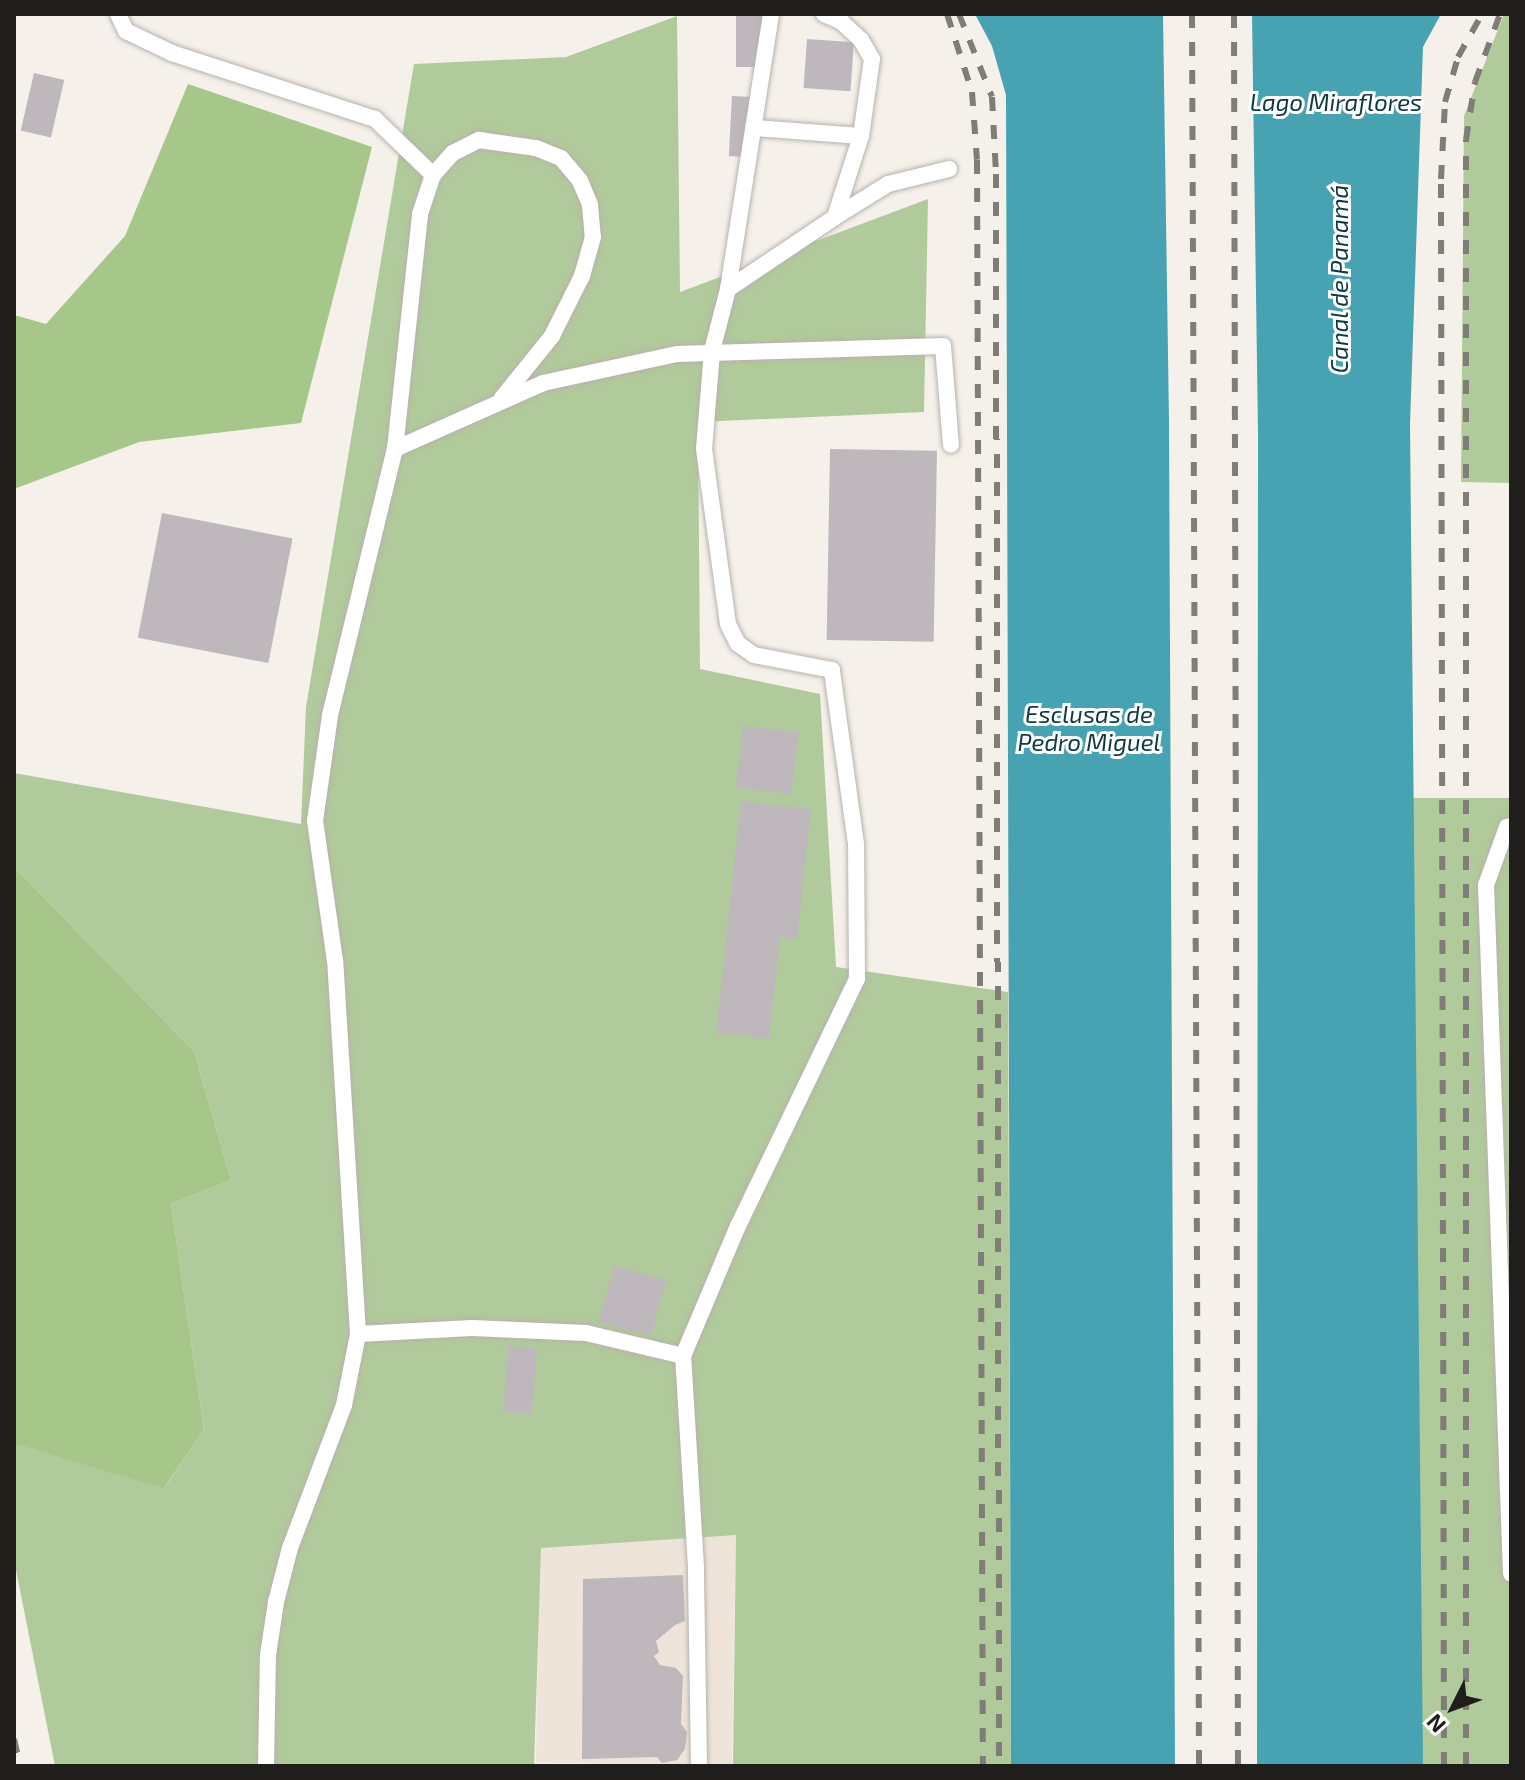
<!DOCTYPE html>
<html>
<head>
<meta charset="utf-8">
<style>
	body { margin:0 }
	#map { position:relative; width:1525px; height:1780px; overflow:hidden; background:#f5f0ea; font-family:"Exo 2",sans-serif }
	div>[style] { position:absolute }
	.built>* { inset:0; background:#efe4d9; transform-origin:0 0 }
	.green>* { inset:0; background:#b1ca9b; transform-origin:0 0 }
	.forest>* { inset:0; background:#a7c689 }
	.water>* { inset:0; background:#47a3b2 }
	.building>* { inset:0; background:#beb8bd; transform-origin:0 0 }
	.roads { filter:drop-shadow(0 0 2px #b7b2ac) drop-shadow(0 0 2px #b7b2ac) }
	.lane>* { height:16px; margin:-8px; padding:0 8px; transform-origin:8px; border-radius:8px; background:#fff }
	.rail>* { height:6px; margin-top:-3px; transform-origin:0; background:repeating-linear-gradient(90deg,#807d79 0 14px,transparent 0 28px) }
	span { translate:-50% -50%; white-space:nowrap; text-align:center; line-height:1.15; -webkit-text-stroke:6px #fff; paint-order:stroke }
	.water-label { font-size:24px; color:#0d3940; font-style:italic }
	.frame { position:absolute; inset:0; border:16px solid #201e1c; pointer-events:none }
	.north { position:absolute; left:1413px; top:1668px; width:80px; height:80px; -webkit-text-stroke:6px #fff; paint-order:stroke; rotate:228deg; font-size:22px; font-weight:700; line-height:32px; text-align:center; color:#201e1c }
	.north::after { content:''; display:block; margin:auto; width:28px; height:36px; background:#201e1c; clip-path:polygon(50% 0,100% 100%,50% 72%,0 100%) }
</style>
</head>
<body>
<div id="map">
	<div class="built">
		<i style="left:736px;top:1534px;width:232px;height:196px;rotate:91deg"></i>
	</div>
	<div class="green">
		<i style="clip-path:polygon(1504px 14px,1511px 14px,1511px 483px,1461px 482px,1464px 116px)"></i>
		<i style="clip-path:polygon(677px 16px,680px 292px,928px 199px,924px 412px,698px 422px,700px 669px,820px 694px,836px 967px,1008px 992px,1011px 1766px,733px 1766px,736px 1535px,541px 1548px,534px 1766px,55px 1766px,14px 1560px,14px 1444px,165px 1487px,204px 1430px,171px 1204px,231px 1180px,194px 1051px,14px 867px,14px 773px,301px 824px,306px 707px,414px 64px,566px 57px)"></i>
		<i style="left:1511px;top:798px;width:968px;height:98px;rotate:90deg"></i>
	</div>
	<div class="forest">
		<i style="clip-path:polygon(188px 84px,372px 147px,301px 423px,139px 442px,14px 489px,14px 315px,46px 324px,125px 236px)"></i>
		<i style="clip-path:polygon(14px 867px,194px 1051px,231px 1180px,171px 1204px,204px 1430px,164px 1488px,14px 1444px)"></i>
	</div>
	<div class="water">
		<i style="clip-path:polygon(975px 14px,1163px 14px,1169px 422px,1175px 1766px,1011px 1766px,1006px 95px,992px 46px)"></i>
		<i style="clip-path:polygon(1252px 14px,1441px 14px,1423px 47px,1410px 424px,1423px 1766px,1257px 1766px,1258px 433px)"></i>
	</div>
	<div class="building">
		<i style="left:736px;top:14px;width:27px;height:53px"></i>
		<i style="left:807px;top:39px;width:47px;height:49px;rotate:4deg"></i>
		<i style="left:34px;top:73px;width:31px;height:59px;rotate:13deg"></i>
		<i style="left:732px;top:96px;width:19px;height:60px;rotate:3deg"></i>
		<i style="left:830px;top:449px;width:107px;height:191px;rotate:1deg"></i>
		<i style="left:162px;top:513px;width:133px;height:127px;rotate:11deg"></i>
		<i style="left:743px;top:726px;width:56px;height:62px;rotate:7deg"></i>
		<i style="clip-path:polygon(741px 801px,811px 809px,797px 940px,780px 938px,769px 1039px,716px 1033px)"></i>
		<i style="left:614px;top:1266px;width:54px;height:58px;rotate:15deg"></i>
		<i style="left:508px;top:1346px;width:29px;height:66px;rotate:4deg"></i>
		<i style="clip-path:polygon(683px 1575px,685px 1621px,675px 1625px,656px 1641px,659px 1652px,654px 1656px,660px 1665px,676px 1668px,683px 1676px,681px 1724px,687px 1732px,685px 1749px,677px 1760px,662px 1763px,657px 1757px,582px 1759px,583px 1579px)"></i>
	</div>
	<div class="roads">
		<div class="lane">
			<i style="left:118px;top:14px;width:19px;rotate:65deg"></i>
			<i style="left:126px;top:31px;width:51px;rotate:25.6deg"></i>
			<i style="left:172px;top:53px;width:213px;rotate:18deg"></i>
			<i style="left:375px;top:119px;width:81px;rotate:44deg"></i>
			<i style="left:755px;top:128px;width:106px;rotate:4.3deg"></i>
			<i style="left:835px;top:217px;width:62px;rotate:-31.9deg"></i>
			<i style="left:888px;top:184px;width:63px;rotate:-13.8deg"></i>
			<i style="left:728px;top:289px;width:129px;rotate:-33.9deg"></i>
			<i style="left:835px;top:217px;width:85px;rotate:-72.2deg"></i>
			<i style="left:861px;top:136px;width:78px;rotate:-81.9deg"></i>
			<i style="left:872px;top:59px;width:22px;rotate:-120deg"></i>
			<i style="left:861px;top:40px;width:26px;rotate:-137deg"></i>
			<i style="left:842px;top:22px;width:20px;rotate:-156deg"></i>
			<i style="left:395px;top:449px;width:162px;rotate:-24deg"></i>
			<i style="left:543px;top:383px;width:137px;rotate:-12.2deg"></i>
			<i style="left:677px;top:354px;width:266px;rotate:-1.7deg"></i>
			<i style="left:943px;top:346px;width:99px;rotate:85.4deg"></i>
			<i style="left:1511px;top:826px;width:4px;rotate:166deg"></i>
			<i style="left:1507px;top:827px;width:62px;rotate:109.9deg"></i>
			<i style="left:1486px;top:885px;width:689px;rotate:87.92deg"></i>
			<i style="left:358px;top:1334px;width:114px;rotate:-3deg"></i>
			<i style="left:472px;top:1328px;width:114px;rotate:2.5deg"></i>
			<i style="left:586px;top:1333px;width:100px;rotate:13.3deg"></i>
			<i style="left:266px;top:1766px;width:111px;rotate:-89deg"></i>
			<i style="left:268px;top:1655px;width:54px;rotate:-81.4deg"></i>
			<i style="left:276px;top:1602px;width:56px;rotate:-75.5deg"></i>
			<i style="left:290px;top:1548px;width:153px;rotate:-69.3deg"></i>
			<i style="left:344px;top:1405px;width:72px;rotate:-78.8deg"></i>
			<i style="left:358px;top:1334px;width:374px;rotate:-93.5deg"></i>
			<i style="left:335px;top:961px;width:141px;rotate:-98.1deg"></i>
			<i style="left:315px;top:821px;width:107px;rotate:-81.9deg"></i>
			<i style="left:330px;top:715px;width:274px;rotate:-76.3deg"></i>
			<i style="left:395px;top:449px;width:236px;rotate:-83.9deg"></i>
			<i style="left:420px;top:214px;width:41px;rotate:-71.6deg"></i>
			<i style="left:433px;top:175px;width:30px;rotate:-48deg"></i>
			<i style="left:453px;top:153px;width:29px;rotate:-27deg"></i>
			<i style="left:479px;top:140px;width:58px;rotate:8deg"></i>
			<i style="left:536px;top:148px;width:27px;rotate:22deg"></i>
			<i style="left:561px;top:158px;width:30px;rotate:50deg"></i>
			<i style="left:580px;top:181px;width:26px;rotate:67deg"></i>
			<i style="left:590px;top:205px;width:32px;rotate:85deg"></i>
			<i style="left:593px;top:237px;width:41px;rotate:105.8deg"></i>
			<i style="left:582px;top:276px;width:67px;rotate:116.6deg"></i>
			<i style="left:552px;top:336px;width:80px;rotate:128.9deg"></i>
			<i style="left:699px;top:1766px;width:199px;rotate:-90.9deg"></i>
			<i style="left:696px;top:1567px;width:211px;rotate:-93.5deg"></i>
			<i style="left:683px;top:1356px;width:141px;rotate:-67.1deg"></i>
			<i style="left:738px;top:1226px;width:274px;rotate:-64.3deg"></i>
			<i style="left:857px;top:979px;width:135px;rotate:-90.4deg"></i>
			<i style="left:856px;top:844px;width:176px;rotate:-97.9deg"></i>
			<i style="left:832px;top:670px;width:79px;rotate:-169.1deg"></i>
			<i style="left:754px;top:655px;width:19px;rotate:-145deg"></i>
			<i style="left:738px;top:644px;width:22px;rotate:-117deg"></i>
			<i style="left:728px;top:624px;width:177px;rotate:-97.8deg"></i>
			<i style="left:704px;top:449px;width:98px;rotate:-85.3deg"></i>
			<i style="left:712px;top:351px;width:64px;rotate:-75.5deg"></i>
			<i style="left:728px;top:289px;width:278px;rotate:-81.1deg"></i>
		</div>
	</div>
	<div class="rail">
		<i style="left:947px;top:14px;width:82px;rotate:72.2deg"></i>
		<i style="left:972px;top:92px;width:68px;rotate:85.8deg"></i>
		<i style="left:977px;top:160px;width:1606px;rotate:89.79deg"></i>
		<i style="left:959px;top:14px;width:89px;rotate:68.3deg"></i>
		<i style="left:992px;top:97px;width:77px;rotate:87deg"></i>
		<i style="left:996px;top:174px;width:1592px;rotate:89.89deg"></i>
		<i style="left:1192px;top:14px;width:1752px;rotate:89.77deg"></i>
		<i style="left:1234px;top:14px;width:1752px;rotate:89.87deg"></i>
		<i style="left:14px;top:1739px;width:28px;rotate:77deg"></i>
		<i style="left:1444px;top:1766px;width:1587px;rotate:-90.11deg"></i>
		<i style="left:1441px;top:179px;width:77px;rotate:-87deg"></i>
		<i style="left:1445px;top:102px;width:47px;rotate:-73.9deg"></i>
		<i style="left:1458px;top:57px;width:49px;rotate:-60.8deg"></i>
		<i style="left:1466px;top:1766px;width:1626px;rotate:-90deg"></i>
		<i style="left:1466px;top:140px;width:59px;rotate:-81.2deg"></i>
		<i style="left:1475px;top:82px;width:72px;rotate:-69.8deg"></i>
	</div>
	<div class="water-label">
		<span style="left:1336px;top:102px">Lago Miraflores</span>
		<span style="left:1339px;top:279px;rotate:-90deg">Canal de Panamá</span>
		<span style="left:1089px;top:728px">Esclusas de<br>Pedro Miguel</span>
	</div>
	<div class="frame"></div>
	<div class="north">N</div>
</div>
</body>
</html>
